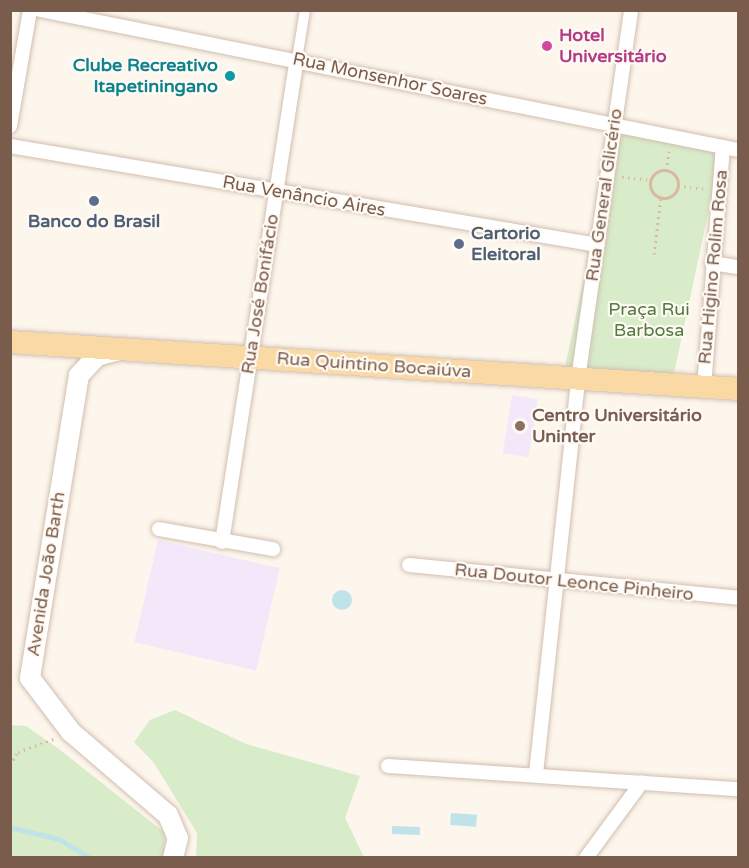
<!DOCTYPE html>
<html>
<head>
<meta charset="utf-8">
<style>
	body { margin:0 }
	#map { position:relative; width:749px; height:868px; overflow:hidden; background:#fdf6ec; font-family:"Varela Round",sans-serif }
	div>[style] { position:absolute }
	.education>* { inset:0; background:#f3e8fa; transform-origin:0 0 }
	.green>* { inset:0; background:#d8ecc9; transform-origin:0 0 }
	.water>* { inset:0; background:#bfe3e8; transform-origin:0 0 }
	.round { border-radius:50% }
	.stream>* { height:4.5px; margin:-2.25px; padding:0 2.25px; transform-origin:2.25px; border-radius:2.25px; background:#bfe3e8 }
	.path>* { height:3px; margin-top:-1.5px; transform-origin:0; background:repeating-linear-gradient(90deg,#d9b8a5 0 1.5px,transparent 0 6px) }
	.path>.ring { margin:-1.5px; padding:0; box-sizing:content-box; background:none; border:3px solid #d9b8a5; border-radius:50% }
	.roads { filter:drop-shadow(0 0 2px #d1beb0) drop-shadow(0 0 2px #d1beb0) }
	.pedestrian>* { height:10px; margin:-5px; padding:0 5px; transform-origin:5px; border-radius:5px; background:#fff }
	.minor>* { height:14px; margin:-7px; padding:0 7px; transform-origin:7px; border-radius:7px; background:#fff }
	.secondary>* { height:20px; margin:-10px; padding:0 10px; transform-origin:10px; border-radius:10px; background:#fff }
	.primary>* { height:22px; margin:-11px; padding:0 11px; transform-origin:11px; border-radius:11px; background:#fbd9a5 }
	.dots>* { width:16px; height:16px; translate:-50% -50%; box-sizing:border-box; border:3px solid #fffaf3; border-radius:50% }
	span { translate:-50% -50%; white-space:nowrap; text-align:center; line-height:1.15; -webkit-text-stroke:4.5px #fffaf3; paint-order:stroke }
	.hotel-label { font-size:18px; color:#b23c85; font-weight:700 }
	.left { translate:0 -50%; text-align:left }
	.culture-label { font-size:18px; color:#0d838f; font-weight:700 }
	.right { translate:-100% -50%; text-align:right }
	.street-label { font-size:18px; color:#7a5c4d }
	.service-label { font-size:18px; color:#4e5e75; font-weight:700 }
	.park-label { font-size:18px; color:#537a41 }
	.education-label { font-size:18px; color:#785e54; font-weight:700 }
	.frame { position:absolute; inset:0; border:12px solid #7a5c4d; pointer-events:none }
</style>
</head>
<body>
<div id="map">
	<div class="education">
		<i style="left:512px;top:395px;width:26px;height:59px;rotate:9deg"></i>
		<i style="left:158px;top:540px;width:125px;height:105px;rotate:13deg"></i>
	</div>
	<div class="green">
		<i style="left:616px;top:127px;width:108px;height:247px;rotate:12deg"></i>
		<i style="clip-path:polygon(175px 710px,246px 744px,360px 776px,345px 818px,364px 857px,196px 857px,197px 833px,154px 763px,134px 742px,150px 720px)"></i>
		<i style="clip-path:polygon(10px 725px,26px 726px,59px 749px,165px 833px,164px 857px,11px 857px)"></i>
	</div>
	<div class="water">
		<i class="round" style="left:332px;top:590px;width:20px;height:20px"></i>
		<i style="left:451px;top:813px;width:26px;height:12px;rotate:4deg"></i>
		<i style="left:392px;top:826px;width:28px;height:8px;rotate:2deg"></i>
	</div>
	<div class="stream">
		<i style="left:10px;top:827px;width:50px;rotate:13.8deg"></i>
		<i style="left:59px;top:839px;width:37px;rotate:31deg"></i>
	</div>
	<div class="path">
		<i class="ring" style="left:650px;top:170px;width:25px;height:25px"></i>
		<i style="left:666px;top:170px;width:19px;rotate:-81deg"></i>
		<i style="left:622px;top:177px;width:28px;rotate:6deg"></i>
		<i style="left:678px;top:186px;width:28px;rotate:6deg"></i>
		<i style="left:654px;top:254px;width:56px;rotate:-82.9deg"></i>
		<i style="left:10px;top:765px;width:15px;rotate:-58deg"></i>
		<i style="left:18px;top:752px;width:40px;rotate:-20.2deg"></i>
	</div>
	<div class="roads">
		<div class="pedestrian">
			<i style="left:297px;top:59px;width:50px;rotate:-80.7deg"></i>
		</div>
		<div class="minor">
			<i style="left:40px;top:10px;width:712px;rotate:11.34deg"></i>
			<i style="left:10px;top:126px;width:118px;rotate:-80.2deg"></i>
			<i style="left:10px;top:146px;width:596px;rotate:9.56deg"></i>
			<i style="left:712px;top:263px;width:26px;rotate:9deg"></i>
			<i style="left:704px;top:387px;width:241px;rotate:-85.5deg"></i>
			<i style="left:159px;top:529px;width:116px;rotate:10deg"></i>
			<i style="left:222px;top:542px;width:489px;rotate:-81.2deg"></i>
			<i style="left:409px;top:565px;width:331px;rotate:5.7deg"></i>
			<i style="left:388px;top:766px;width:351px;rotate:3.8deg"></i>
			<i style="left:536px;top:774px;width:397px;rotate:-83.9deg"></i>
			<i style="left:578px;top:379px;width:373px;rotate:-81.8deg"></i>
			<i style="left:586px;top:858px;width:94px;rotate:-53.6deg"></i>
		</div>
		<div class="secondary">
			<i style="left:119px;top:350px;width:23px;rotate:165deg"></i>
			<i style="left:97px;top:356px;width:26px;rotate:133deg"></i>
			<i style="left:79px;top:375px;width:307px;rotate:99.2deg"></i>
			<i style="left:30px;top:678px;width:68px;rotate:52.8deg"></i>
			<i style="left:71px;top:732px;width:128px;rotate:40.6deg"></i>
			<i style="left:168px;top:815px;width:25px;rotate:67deg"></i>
			<i style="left:178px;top:838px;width:21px;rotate:104deg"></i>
		</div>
		<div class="primary">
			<i style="left:10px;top:342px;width:730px;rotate:3.69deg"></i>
		</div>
	</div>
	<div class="dots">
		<i style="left:547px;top:46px;background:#d1479c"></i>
		<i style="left:230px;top:76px;background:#0f9aa8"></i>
		<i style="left:94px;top:201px;background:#5c6f8a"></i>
		<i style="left:459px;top:244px;background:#5c6f8a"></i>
		<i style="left:520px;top:426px;background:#8d6e63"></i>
	</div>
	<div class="hotel-label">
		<span class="left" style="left:559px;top:46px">Hotel<br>Universitário</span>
	</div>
	<div class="culture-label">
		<span class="right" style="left:218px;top:76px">Clube Recreativo<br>Itapetiningano</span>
	</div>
	<div class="street-label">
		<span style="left:390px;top:79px;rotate:12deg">Rua Monsenhor Soares</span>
		<span style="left:604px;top:195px;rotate:-82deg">Rua General Glicério</span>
		<span style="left:304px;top:196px;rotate:10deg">Rua Venâncio Aires</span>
		<span style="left:713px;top:267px;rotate:-85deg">Rua Higino Rolim Rosa</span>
		<span style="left:260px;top:294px;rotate:-81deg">Rua José Bonifácio</span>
		<span style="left:374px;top:365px;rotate:4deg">Rua Quintino Bocaiúva</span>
		<span style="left:46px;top:574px;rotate:-81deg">Avenida João Barth</span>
		<span style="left:574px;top:582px;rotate:6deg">Rua Doutor Leonce Pinheiro</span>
	</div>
	<div class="service-label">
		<span style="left:94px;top:221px">Banco do Brasil</span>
		<span class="left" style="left:471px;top:244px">Cartorio<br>Eleitoral</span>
	</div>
	<div class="park-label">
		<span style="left:649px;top:320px">Praça Rui<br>Barbosa</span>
	</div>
	<div class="education-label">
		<span class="left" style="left:532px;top:426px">Centro Universitário<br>Uninter</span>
	</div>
	<div class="frame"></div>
</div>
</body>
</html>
